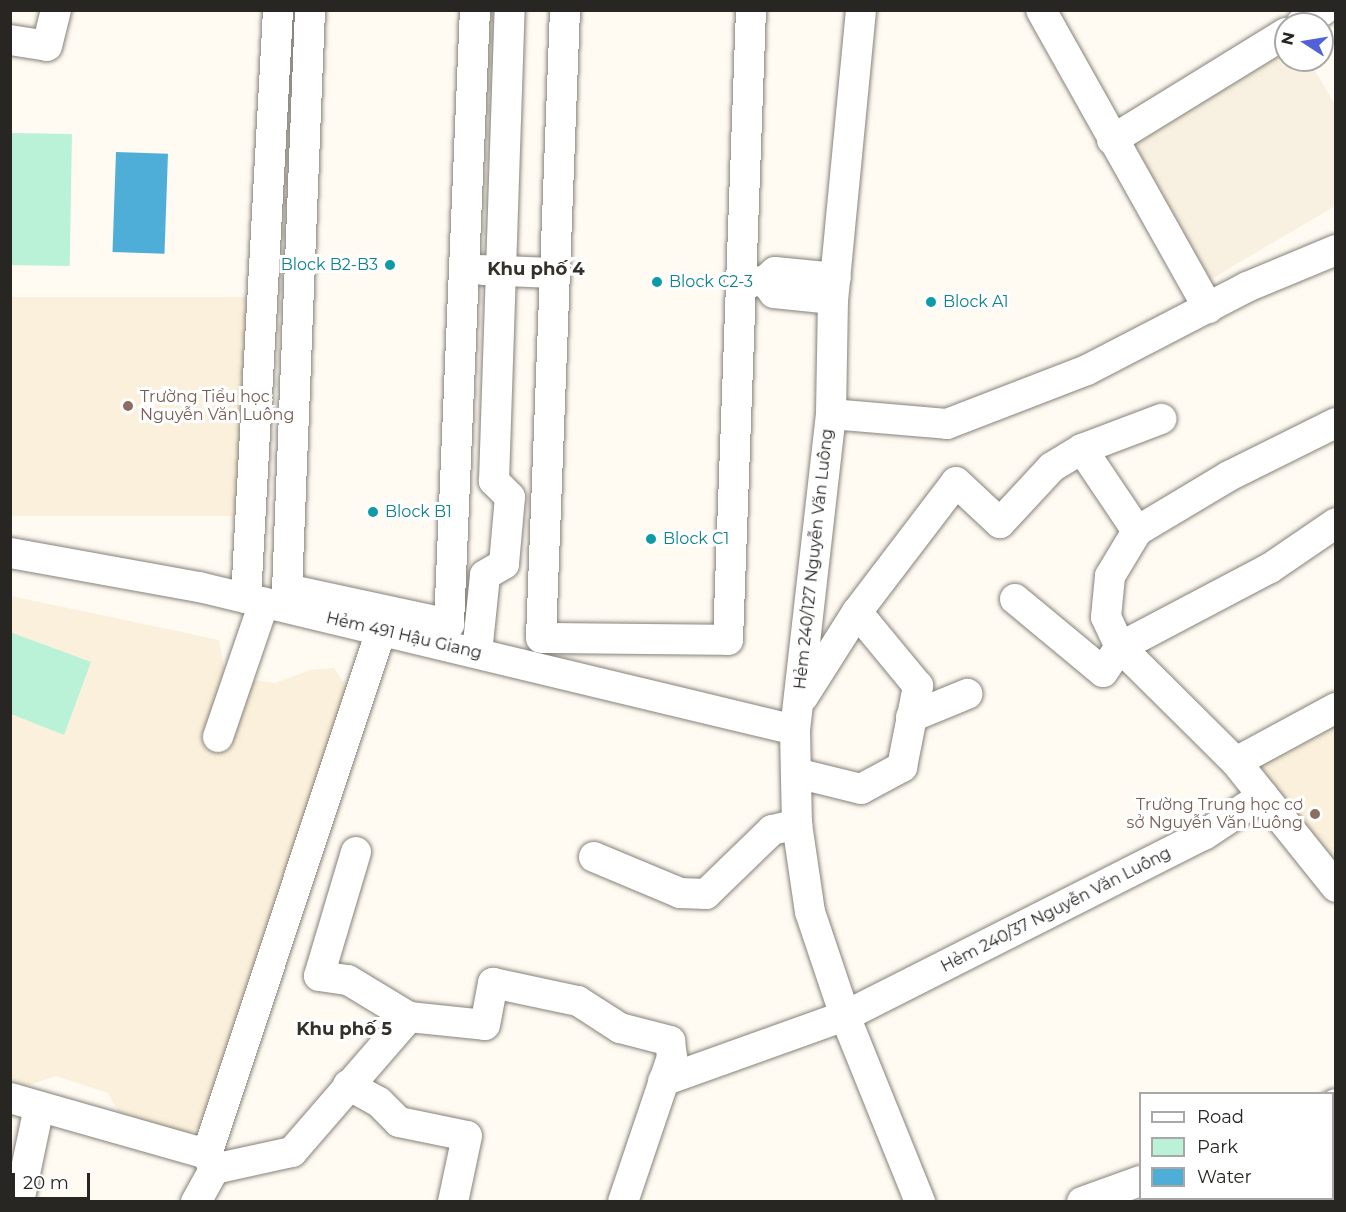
<!DOCTYPE html>
<html>
<head>
<meta charset="utf-8">
<style>
	body { margin:0 }
	#map { position:relative; width:1346px; height:1212px; overflow:hidden; background:#fffaf2; font-family:Montserrat,sans-serif }
	div>[style] { position:absolute }
	.built>* { inset:0; background:#f8f0e0 }
	.education>* { inset:0; background:#faf0db; transform-origin:0 0 }
	.green>* { inset:0; background:#baf2d7; transform-origin:0 0 }
	.water>* { inset:0; background:#4faed8; transform-origin:0 0 }
	.roads { filter:drop-shadow(0 0 2px #86827a) drop-shadow(0 0 2px #86827a) }
	.minor>* { height:30px; margin:-15px; padding:0 15px; transform-origin:15px; border-radius:15px; background:#fff }
	.dots>* { width:16px; height:16px; translate:-50% -50%; box-sizing:border-box; border:3px solid #fff; border-radius:50% }
	span { translate:-50% -50%; white-space:nowrap; text-align:center; line-height:1.15; -webkit-text-stroke:6px #fff; paint-order:stroke }
	.culture-label { font-size:16px; color:#0d838f }
	.right { translate:-100% -50%; text-align:right }
	.left { translate:0 -50%; text-align:left }
	.education-label { font-size:16px; color:#785e54 }
	.street-label { font-size:16px; color:#272623 }
	.neighbourhood-label { font-size:18px; color:#34312a; font-weight:700 }
	.frame { position:absolute; inset:0; border:12px solid #272623; pointer-events:none }
	.legend { position:absolute; left:1139px; top:1092px; width:195px; height:108px; box-sizing:border-box; background:#fff; border:2px solid #a9a8a7; margin:0; padding:8px 10px; list-style:none; font-size:18px; color:#272623 }
	.legend li { display:flex; align-items:center; gap:12px; height:30px }
	.legend b { width:30px; border:2px solid #a9a8a7 }
	.north { position:absolute; left:1274px; top:12px; width:60px; height:60px; box-sizing:border-box; background:#fff; border:2px solid #a9a8a7; border-radius:50%; rotate:282deg; font-size:16px; font-weight:700; line-height:24px; text-align:center; color:#272623 }
	.north::after { content:''; display:block; margin:auto; width:21px; height:27px; background:#5162d7; clip-path:polygon(50% 0,100% 100%,50% 72%,0 100%) }
	.scale { position:absolute; left:12px; top:1173px; width:78px; height:27px; box-sizing:border-box; border:3px solid #272623; border-top:0; padding-left:8px; font-size:18px; line-height:21px; white-space:nowrap; color:#272623; -webkit-text-stroke:4px #fff; paint-order:stroke }
</style>
</head>
<body>
<div id="map">
	<div class="built">
		<i style="clip-path:polygon(1286px 48px,1286px 60px,1309px 60px,1335px 105px,1335px 206px,1203px 284px,1122px 144px)"></i>
	</div>
	<div class="education">
		<i style="left:11px;top:297px;width:237px;height:219px"></i>
		<i style="clip-path:polygon(11px 596px,219px 640px,225px 672px,248px 679px,275px 683px,310px 670px,334px 668px,353px 697px,205px 1126px,186px 1134px,119px 1113px,108px 1093px,56px 1076px,25px 1086px,11px 1081px)"></i>
		<i style="clip-path:polygon(1335px 723px,1335px 863px,1255px 764px)"></i>
	</div>
	<div class="green">
		<i style="left:11px;top:133px;width:61px;height:132px;rotate:1deg"></i>
		<i style="clip-path:polygon(10px 632px,91px 662px,64px 735px,11px 714px)"></i>
	</div>
	<div class="water">
		<i style="left:116px;top:152px;width:52px;height:100px;rotate:2deg"></i>
	</div>
	<div class="roads">
		<div class="minor">
			<i style="left:310px;top:10px;width:579px;rotate:92.27deg"></i>
			<i style="left:287px;top:589px;width:166px;rotate:12.2deg"></i>
			<i style="left:449px;top:624px;width:615px;rotate:-87.58deg"></i>
			<i style="left:565px;top:10px;width:628px;rotate:92.19deg"></i>
			<i style="left:541px;top:638px;width:187px;rotate:0.6deg"></i>
			<i style="left:728px;top:640px;width:630px;rotate:-87.91deg"></i>
			<i style="left:861px;top:10px;width:290px;rotate:95.5deg"></i>
			<i style="left:833px;top:299px;width:115px;rotate:91deg"></i>
			<i style="left:831px;top:414px;width:318px;rotate:96.5deg"></i>
			<i style="left:795px;top:730px;width:94px;rotate:88.8deg"></i>
			<i style="left:797px;top:824px;width:89px;rotate:81.6deg"></i>
			<i style="left:810px;top:912px;width:110px;rotate:71.4deg"></i>
			<i style="left:845px;top:1016px;width:201px;rotate:68deg"></i>
			<i style="left:1041px;top:10px;width:342px;rotate:60.7deg"></i>
			<i style="left:1301px;top:24px;width:26px;rotate:-32deg"></i>
			<i style="left:10px;top:40px;width:37px;rotate:9deg"></i>
			<i style="left:47px;top:46px;width:37px;rotate:-76deg"></i>
			<i style="left:1112px;top:140px;width:204px;rotate:-31.6deg"></i>
			<i style="left:482px;top:270px;width:72px;rotate:2.4deg"></i>
			<i style="left:765px;top:281px;width:15px;rotate:53deg"></i>
			<i style="left:774px;top:293px;width:59px;rotate:5.8deg"></i>
			<i style="left:740px;top:282px;width:25px;rotate:-2deg"></i>
			<i style="left:765px;top:281px;width:13px;rotate:-42deg"></i>
			<i style="left:775px;top:272px;width:61px;rotate:5.6deg"></i>
			<i style="left:831px;top:414px;width:116px;rotate:4.9deg"></i>
			<i style="left:947px;top:424px;width:150px;rotate:-21.1deg"></i>
			<i style="left:1087px;top:370px;width:180px;rotate:-27.4deg"></i>
			<i style="left:1247px;top:287px;width:96px;rotate:-22.6deg"></i>
			<i style="left:1082px;top:449px;width:99px;rotate:56.1deg"></i>
			<i style="left:1336px;top:523px;width:80px;rotate:145.7deg"></i>
			<i style="left:1270px;top:568px;width:170px;rotate:152.2deg"></i>
			<i style="left:1120px;top:647px;width:163px;rotate:44.8deg"></i>
			<i style="left:1236px;top:762px;width:160px;rotate:51.3deg"></i>
			<i style="left:10px;top:553px;width:192px;rotate:10.2deg"></i>
			<i style="left:199px;top:587px;width:613px;rotate:13.49deg"></i>
			<i style="left:485px;top:575px;width:22px;rotate:-30deg"></i>
			<i style="left:504px;top:564px;width:67px;rotate:-84.9deg"></i>
			<i style="left:510px;top:497px;width:23px;rotate:-135deg"></i>
			<i style="left:494px;top:481px;width:471px;rotate:-88.1deg"></i>
			<i style="left:246px;top:598px;width:589px;rotate:-86.88deg"></i>
			<i style="left:1015px;top:599px;width:114px;rotate:39.7deg"></i>
			<i style="left:1103px;top:672px;width:30px;rotate:-56deg"></i>
			<i style="left:1120px;top:647px;width:33px;rotate:-115deg"></i>
			<i style="left:1106px;top:617px;width:41px;rotate:-84.4deg"></i>
			<i style="left:1110px;top:576px;width:52px;rotate:-59deg"></i>
			<i style="left:1137px;top:531px;width:107px;rotate:-30.9deg"></i>
			<i style="left:1229px;top:476px;width:119px;rotate:-26.4deg"></i>
			<i style="left:477px;top:653px;width:78px;rotate:-84.1deg"></i>
			<i style="left:803px;top:697px;width:101px;rotate:-57.6deg"></i>
			<i style="left:857px;top:612px;width:163px;rotate:-52.7deg"></i>
			<i style="left:956px;top:482px;width:60px;rotate:43deg"></i>
			<i style="left:1000px;top:523px;width:76px;rotate:-47.1deg"></i>
			<i style="left:1052px;top:467px;width:35px;rotate:-31deg"></i>
			<i style="left:1082px;top:449px;width:85px;rotate:-20.8deg"></i>
			<i style="left:911px;top:717px;width:61px;rotate:-22.3deg"></i>
			<i style="left:218px;top:737px;width:142px;rotate:-71.1deg"></i>
			<i style="left:1236px;top:762px;width:114px;rotate:-28.4deg"></i>
			<i style="left:796px;top:773px;width:67px;rotate:13.8deg"></i>
			<i style="left:861px;top:789px;width:47px;rotate:-28.2deg"></i>
			<i style="left:902px;top:767px;width:83px;rotate:-78.8deg"></i>
			<i style="left:918px;top:686px;width:96px;rotate:-129.5deg"></i>
			<i style="left:356px;top:852px;width:129px;rotate:106.6deg"></i>
			<i style="left:319px;top:976px;width:29px;rotate:8deg"></i>
			<i style="left:348px;top:980px;width:71px;rotate:31.2deg"></i>
			<i style="left:409px;top:1017px;width:76px;rotate:6deg"></i>
			<i style="left:485px;top:1025px;width:43px;rotate:-79.2deg"></i>
			<i style="left:493px;top:983px;width:87px;rotate:12deg"></i>
			<i style="left:578px;top:1001px;width:50px;rotate:32.7deg"></i>
			<i style="left:620px;top:1028px;width:52px;rotate:14.6deg"></i>
			<i style="left:670px;top:1041px;width:16px;rotate:83deg"></i>
			<i style="left:672px;top:1057px;width:153px;rotate:108.7deg"></i>
			<i style="left:594px;top:857px;width:93px;rotate:22.7deg"></i>
			<i style="left:680px;top:893px;width:26px;rotate:2deg"></i>
			<i style="left:706px;top:894px;width:92px;rotate:-44.1deg"></i>
			<i style="left:772px;top:830px;width:26px;rotate:-13deg"></i>
			<i style="left:663px;top:1081px;width:193px;rotate:-19.7deg"></i>
			<i style="left:845px;top:1016px;width:402px;rotate:-26.8deg"></i>
			<i style="left:1204px;top:835px;width:71px;rotate:-33.5deg"></i>
			<i style="left:348px;top:1085px;width:35px;rotate:29deg"></i>
			<i style="left:379px;top:1102px;width:28px;rotate:45deg"></i>
			<i style="left:399px;top:1122px;width:69px;rotate:11.6deg"></i>
			<i style="left:467px;top:1136px;width:67px;rotate:102deg"></i>
			<i style="left:10px;top:1098px;width:205px;rotate:15.9deg"></i>
			<i style="left:1332px;top:1106px;width:4px;rotate:-27deg"></i>
			<i style="left:214px;top:1169px;width:17px;rotate:-115deg"></i>
			<i style="left:207px;top:1154px;width:551px;rotate:-71.6deg"></i>
			<i style="left:19px;top:1202px;width:97px;rotate:-78.1deg"></i>
			<i style="left:196px;top:1202px;width:38px;rotate:-61deg"></i>
			<i style="left:214px;top:1169px;width:80px;rotate:-12.3deg"></i>
			<i style="left:292px;top:1152px;width:179px;rotate:-49.1deg"></i>
			<i style="left:1082px;top:1202px;width:62px;rotate:-19.9deg"></i>
		</div>
	</div>
	<div class="dots">
		<i style="left:390px;top:265px;background:#0f9aa8"></i>
		<i style="left:657px;top:282px;background:#0f9aa8"></i>
		<i style="left:931px;top:302px;background:#0f9aa8"></i>
		<i style="left:128px;top:406px;background:#8d6e63"></i>
		<i style="left:373px;top:512px;background:#0f9aa8"></i>
		<i style="left:651px;top:539px;background:#0f9aa8"></i>
		<i style="left:1315px;top:814px;background:#8d6e63"></i>
	</div>
	<div class="culture-label">
		<span class="right" style="left:378px;top:265px">Block B2-B3</span>
		<span class="left" style="left:669px;top:282px">Block C2-3</span>
		<span class="left" style="left:943px;top:302px">Block A1</span>
		<span class="left" style="left:385px;top:512px">Block B1</span>
		<span class="left" style="left:663px;top:539px">Block C1</span>
	</div>
	<div class="education-label">
		<span class="left" style="left:140px;top:406px">Trường Tiểu học<br>Nguyễn Văn Luông</span>
		<span class="right" style="left:1303px;top:814px">Trường Trung học cơ<br>sở Nguyễn Văn Luông</span>
	</div>
	<div class="street-label">
		<span style="left:814px;top:559px;rotate:-84deg">Hẻm 240/127 Nguyễn Văn Luông</span>
		<span style="left:404px;top:636px;rotate:13deg">Hẻm 491 Hậu Giang</span>
		<span style="left:1056px;top:910px;rotate:-27deg">Hẻm 240/37 Nguyễn Văn Luông</span>
	</div>
	<div class="neighbourhood-label">
		<span style="left:536px;top:269px">Khu phố 4</span>
		<span style="left:344px;top:1029px">Khu phố 5</span>
	</div>
	<div class="frame"></div>
	<ul class="legend">
	<li><b style="height:8px;background:#fff"></b>Road</li>
	<li><b style="height:16px;background:#baf2d7"></b>Park</li>
	<li><b style="height:16px;background:#4faed8"></b>Water</li>
	</ul>
	<div class="north">N</div>
	<div class="scale">20 m</div>
</div>
</body>
</html>
